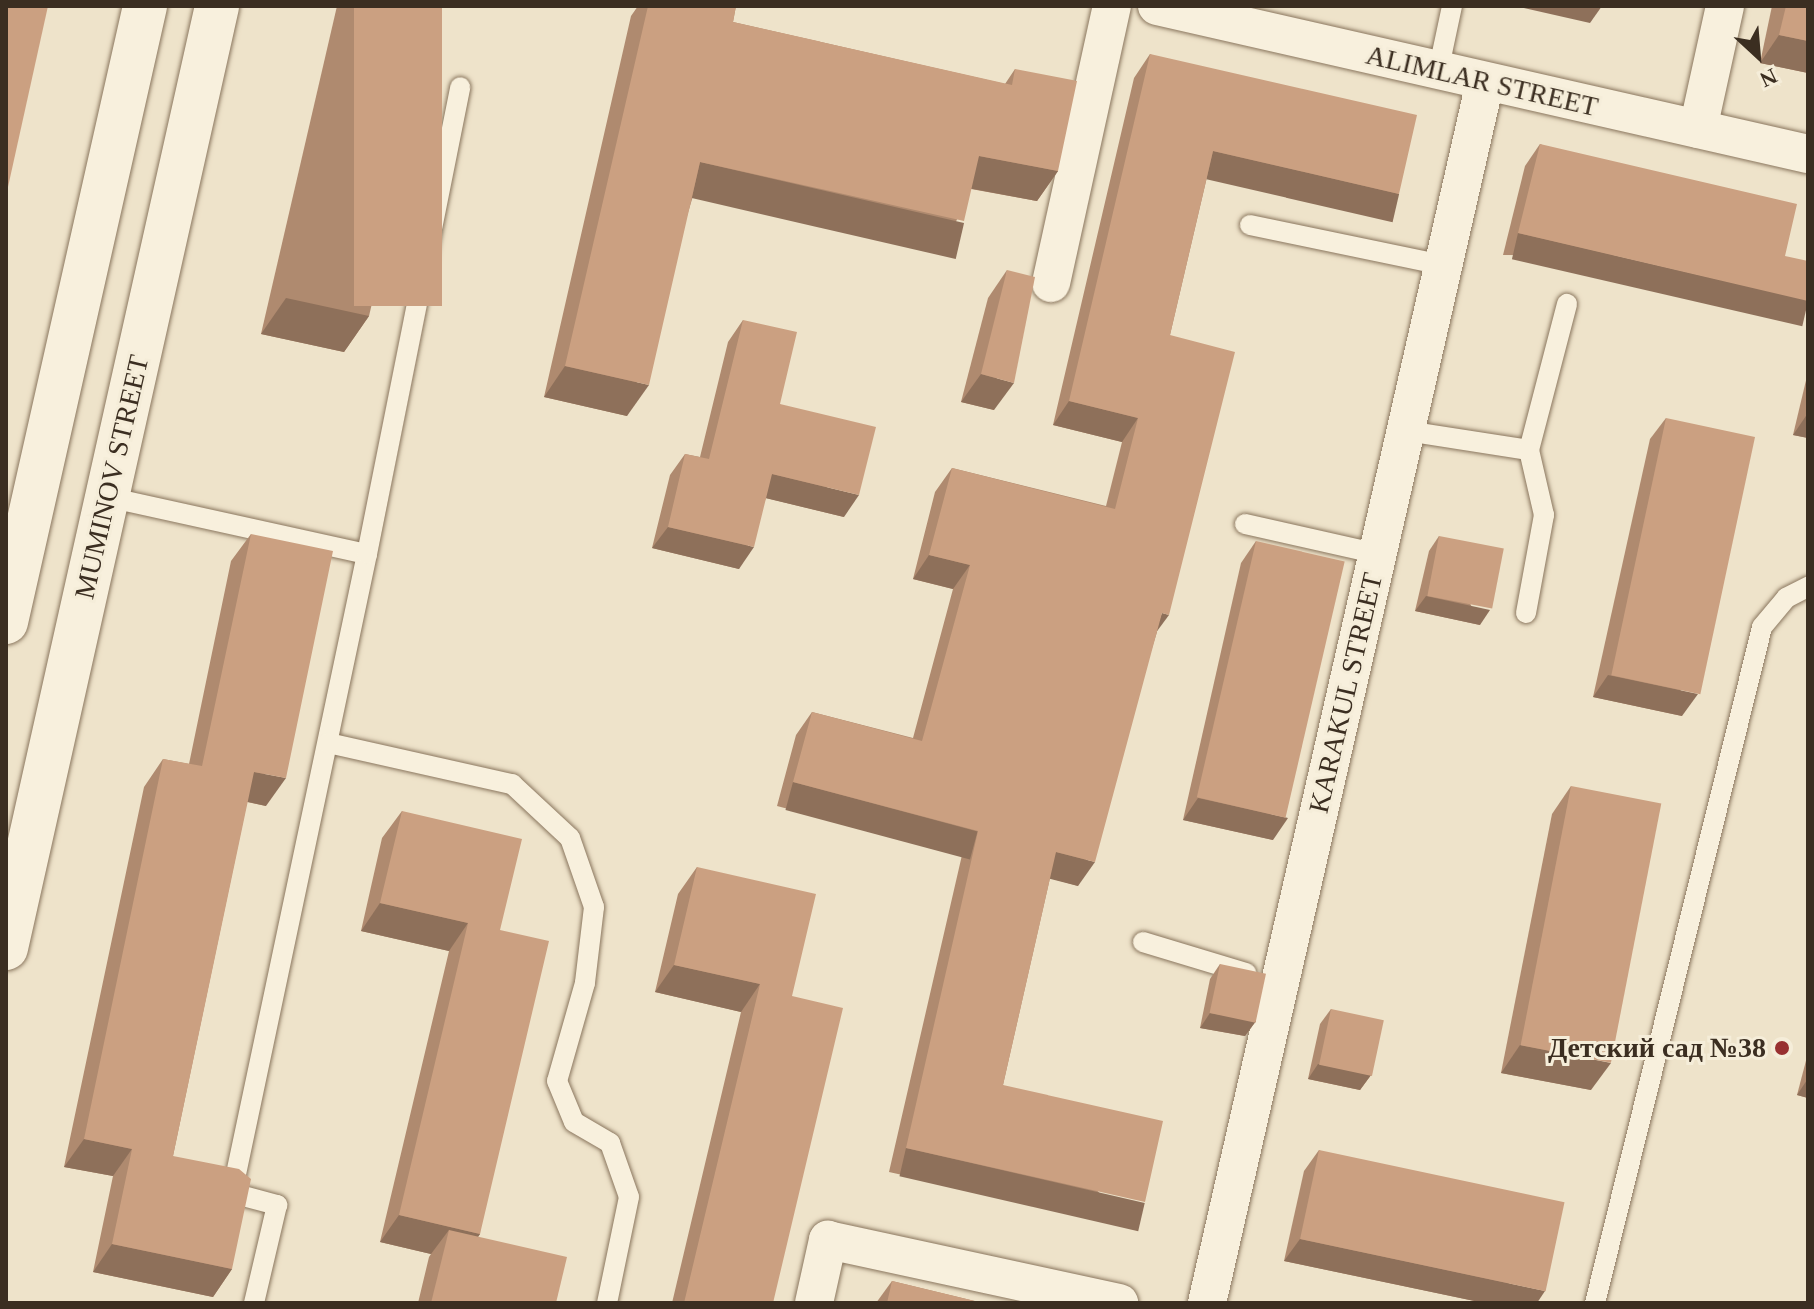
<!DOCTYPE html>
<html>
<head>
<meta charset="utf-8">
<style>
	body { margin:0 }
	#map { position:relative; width:1814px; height:1309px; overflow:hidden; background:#eee3ca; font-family:Georgia,serif }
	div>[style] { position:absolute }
	.roads { filter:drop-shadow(0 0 2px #8a765e) drop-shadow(0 0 2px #8a765e) }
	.service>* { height:20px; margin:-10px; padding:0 10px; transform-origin:10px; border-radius:10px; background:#f8f0dd }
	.minor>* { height:38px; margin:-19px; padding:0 19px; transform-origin:19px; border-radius:19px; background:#f8f0dd }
	.secondary>* { height:44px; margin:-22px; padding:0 22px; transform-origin:22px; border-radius:22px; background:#f8f0dd }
	.wall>* { inset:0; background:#af8a6f }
	.shaded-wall>* { inset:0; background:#8e705a; transform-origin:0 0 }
	.building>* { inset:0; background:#cba081; transform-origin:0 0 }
	.dots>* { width:22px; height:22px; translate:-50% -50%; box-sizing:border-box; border:4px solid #f5edd9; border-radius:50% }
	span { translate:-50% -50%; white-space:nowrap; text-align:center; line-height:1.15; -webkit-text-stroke:6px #f5edd9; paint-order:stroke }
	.street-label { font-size:28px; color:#3b2e21 }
	.poi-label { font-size:28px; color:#3b2e21; font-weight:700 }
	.right { translate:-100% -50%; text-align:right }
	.frame { position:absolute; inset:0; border:8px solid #3b2e21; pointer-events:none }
	.north { position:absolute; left:1718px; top:16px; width:80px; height:80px; -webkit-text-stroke:6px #f5edd9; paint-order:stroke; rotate:154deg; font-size:22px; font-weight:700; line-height:32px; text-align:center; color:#3b2e21 }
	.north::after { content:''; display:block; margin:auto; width:28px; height:36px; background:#3b2e21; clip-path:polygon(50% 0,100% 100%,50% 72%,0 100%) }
</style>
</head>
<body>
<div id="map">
	<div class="roads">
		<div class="service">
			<i style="left:1438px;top:72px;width:67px;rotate:-78deg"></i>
			<i style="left:1250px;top:225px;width:198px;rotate:11.7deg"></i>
			<i style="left:1406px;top:431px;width:124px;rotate:8.8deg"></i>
			<i style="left:1529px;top:450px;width:151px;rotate:-75.4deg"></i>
			<i style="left:107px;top:497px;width:266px;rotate:12.4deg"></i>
			<i style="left:367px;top:554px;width:653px;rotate:101.93deg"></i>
			<i style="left:232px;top:1193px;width:47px;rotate:14.9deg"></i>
			<i style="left:277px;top:1205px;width:101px;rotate:103.2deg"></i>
			<i style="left:1245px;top:524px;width:136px;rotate:12.7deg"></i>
			<i style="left:367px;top:554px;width:476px;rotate:-78.7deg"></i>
			<i style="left:1526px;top:613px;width:100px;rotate:-79.6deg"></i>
			<i style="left:1544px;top:515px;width:67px;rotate:-103deg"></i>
			<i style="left:328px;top:743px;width:189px;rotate:12.6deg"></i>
			<i style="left:512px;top:784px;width:79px;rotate:43deg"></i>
			<i style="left:570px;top:838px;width:73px;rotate:70.8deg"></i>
			<i style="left:594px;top:907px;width:77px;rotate:96.8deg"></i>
			<i style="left:585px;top:983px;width:102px;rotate:105.9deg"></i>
			<i style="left:557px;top:1081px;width:44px;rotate:67.5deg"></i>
			<i style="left:574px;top:1122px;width:42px;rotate:30.3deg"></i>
			<i style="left:610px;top:1143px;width:57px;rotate:70.6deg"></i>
			<i style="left:629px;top:1197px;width:108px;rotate:101.7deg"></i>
			<i style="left:1143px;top:942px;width:108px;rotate:16.8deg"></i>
			<i style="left:1595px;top:1303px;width:696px;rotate:-76.12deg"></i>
			<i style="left:1762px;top:627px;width:38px;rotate:-50deg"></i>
			<i style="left:1786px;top:598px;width:25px;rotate:-27deg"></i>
		</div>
		<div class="minor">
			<i style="left:1157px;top:6px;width:668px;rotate:12.81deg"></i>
			<i style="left:1698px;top:129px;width:126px;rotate:-77.6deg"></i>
			<i style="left:1051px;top:283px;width:284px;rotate:-77.6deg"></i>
			<i style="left:814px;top:1303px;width:65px;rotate:-77.5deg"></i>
			<i style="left:828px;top:1240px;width:298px;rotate:12.2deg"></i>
			<i style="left:1207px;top:1303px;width:1252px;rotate:-77.17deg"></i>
		</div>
		<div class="secondary">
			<i style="left:6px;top:622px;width:631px;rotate:-77.28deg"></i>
			<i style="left:6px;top:948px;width:965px;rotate:-77.37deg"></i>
		</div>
	</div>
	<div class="wall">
		<i style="clip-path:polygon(337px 6px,442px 6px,369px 316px,344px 352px,261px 334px)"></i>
		<i style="clip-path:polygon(638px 6px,736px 6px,733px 22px,1005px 84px,1015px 69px,1058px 171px,1037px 201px,971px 189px,942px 252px,693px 196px,627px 416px,544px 397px,631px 16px)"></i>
		<i style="clip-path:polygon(1772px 6px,1808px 6px,1808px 73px,1760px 63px)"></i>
		<i style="clip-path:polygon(1150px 54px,1399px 194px,1382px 218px,1207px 177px,1170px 335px,1157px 632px,1078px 886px,1050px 878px,1003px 1085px,1128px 1225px,889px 1172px,962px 855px,777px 806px,796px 735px,812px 712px,913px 738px,953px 589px,913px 579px,935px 492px,952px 468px,1106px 506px,1122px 442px,1053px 425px,1134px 78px)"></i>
		<i style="clip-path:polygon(1540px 144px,1785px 256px,1503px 255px,1525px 166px)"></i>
		<i style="clip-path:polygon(1007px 270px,994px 410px,961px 402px,988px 298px)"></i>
		<i style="clip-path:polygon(743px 320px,780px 404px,844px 517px,766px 498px,739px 569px,652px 548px,670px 475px,685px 454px,700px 457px,728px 342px)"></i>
		<i style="clip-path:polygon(1808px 372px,1808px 438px,1793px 435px)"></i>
		<i style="clip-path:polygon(1666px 418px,1682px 716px,1593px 697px,1650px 439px)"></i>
		<i style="clip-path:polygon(251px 534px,266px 806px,247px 802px,173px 1156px,232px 1269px,213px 1297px,93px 1272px,113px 1176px,64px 1167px,144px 787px,163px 759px,189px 764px,231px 561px)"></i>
		<i style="clip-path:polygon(1439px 536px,1480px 625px,1415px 611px,1429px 551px)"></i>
		<i style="clip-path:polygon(1256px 541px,1273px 840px,1183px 820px,1241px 563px)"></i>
		<i style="clip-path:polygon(1571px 786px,1591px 1090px,1501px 1073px,1552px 814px)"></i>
		<i style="clip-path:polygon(402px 811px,500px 930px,480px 1234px,478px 1237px,556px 1303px,418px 1303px,429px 1257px,431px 1254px,380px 1242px,449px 951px,361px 931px,382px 838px)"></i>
		<i style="clip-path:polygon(697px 867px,792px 996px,773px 1303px,672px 1303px,741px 1012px,655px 992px,678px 894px)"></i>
		<i style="clip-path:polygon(1220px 964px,1256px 1021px,1245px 1036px,1200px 1028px,1210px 979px)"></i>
		<i style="clip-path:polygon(1331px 1009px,1371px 1075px,1360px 1090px,1308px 1079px,1320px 1024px)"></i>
		<i style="clip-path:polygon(1808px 1053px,1808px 1098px,1797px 1095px)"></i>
		<i style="clip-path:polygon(1319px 1150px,1537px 1303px,1484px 1303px,1284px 1261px,1304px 1171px)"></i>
		<i style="clip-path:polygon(892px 1281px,983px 1303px,876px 1303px)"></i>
	</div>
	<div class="shaded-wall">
		<i style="clip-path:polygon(1515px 6px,1602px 6px,1590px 23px)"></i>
		<i style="clip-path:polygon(1779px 35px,1808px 41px,1808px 73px,1760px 63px)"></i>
		<i style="left:1213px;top:151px;width:191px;height:29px;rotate:13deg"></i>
		<i style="clip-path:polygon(979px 156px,1058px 171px,1037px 201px,957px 186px)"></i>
		<i style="left:700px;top:162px;width:271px;height:37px;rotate:13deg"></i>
		<i style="left:1518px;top:233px;width:298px;height:27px;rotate:13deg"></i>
		<i style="clip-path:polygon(286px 298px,369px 316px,344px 352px,261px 334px)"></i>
		<i style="clip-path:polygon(565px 366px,649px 385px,627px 416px,544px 397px)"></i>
		<i style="clip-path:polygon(981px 374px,1014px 383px,994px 410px,961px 402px)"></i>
		<i style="clip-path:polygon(1069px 401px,1138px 418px,1122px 442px,1053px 425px)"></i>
		<i style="clip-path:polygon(1808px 413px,1808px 438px,1793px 435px)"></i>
		<i style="clip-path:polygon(772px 474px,859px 495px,844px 517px,757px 496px)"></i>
		<i style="clip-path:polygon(668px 527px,754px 547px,739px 569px,652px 548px)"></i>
		<i style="clip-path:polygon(929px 555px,970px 565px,953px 589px,913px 579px)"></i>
		<i style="clip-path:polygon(1426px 596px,1490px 610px,1480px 625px,1415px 611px)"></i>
		<i style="clip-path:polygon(1162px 613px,1169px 615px,1152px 638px)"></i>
		<i style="clip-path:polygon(1608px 675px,1698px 694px,1682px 716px,1593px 697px)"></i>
		<i style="clip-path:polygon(254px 772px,286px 778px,266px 806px,235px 799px)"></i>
		<i style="left:793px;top:782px;width:191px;height:29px;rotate:15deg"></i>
		<i style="clip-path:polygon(1198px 798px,1288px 818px,1273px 840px,1183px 820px)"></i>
		<i style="clip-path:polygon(1056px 852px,1095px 862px,1078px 886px,1039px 876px)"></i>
		<i style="clip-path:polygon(380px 903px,468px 923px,449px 951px,361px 931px)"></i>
		<i style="clip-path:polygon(674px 965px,760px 984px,741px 1012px,655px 992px)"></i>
		<i style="clip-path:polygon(1210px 1013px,1256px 1021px,1245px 1036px,1200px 1028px)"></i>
		<i style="clip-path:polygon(1520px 1045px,1611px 1063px,1591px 1090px,1501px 1073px)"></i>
		<i style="clip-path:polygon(1318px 1064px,1371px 1075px,1360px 1090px,1308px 1079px)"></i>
		<i style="clip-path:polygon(1807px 1080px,1808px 1098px,1797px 1095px)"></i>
		<i style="clip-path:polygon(84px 1139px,132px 1149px,113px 1176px,64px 1167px)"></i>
		<i style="left:906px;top:1148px;width:245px;height:29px;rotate:13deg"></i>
		<i style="clip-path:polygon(399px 1215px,480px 1234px,461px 1261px,449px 1230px,431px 1254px,380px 1242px)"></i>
		<i style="clip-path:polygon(1300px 1239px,1545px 1291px,1537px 1303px,1484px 1303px,1284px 1261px)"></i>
		<i style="clip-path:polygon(112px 1244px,232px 1269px,213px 1297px,93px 1272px)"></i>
	</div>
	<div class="building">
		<i style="clip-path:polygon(6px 6px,48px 6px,6px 196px)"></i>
		<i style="left:354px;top:6px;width:88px;height:300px"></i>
		<i style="clip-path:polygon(648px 6px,736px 6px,733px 22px,1012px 85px,1015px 69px,1077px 81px,1058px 171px,979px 156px,964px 221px,700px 162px,649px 385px,565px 366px)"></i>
		<i style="clip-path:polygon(1786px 6px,1808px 6px,1808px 41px,1779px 35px)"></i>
		<i style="clip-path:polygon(1150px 54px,1417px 115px,1399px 194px,1213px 151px,1170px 335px,1235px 352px,1169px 615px,1162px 613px,1095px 862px,1056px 852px,1003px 1085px,1163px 1121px,1145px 1202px,906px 1148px,978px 831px,793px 782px,812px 712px,922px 741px,970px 565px,929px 555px,952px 468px,1115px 509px,1138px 418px,1069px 401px)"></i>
		<i style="clip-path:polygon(1540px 144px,1797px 204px,1785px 256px,1808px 261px,1808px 301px,1518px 233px)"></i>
		<i style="clip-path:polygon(1007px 270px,1035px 277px,1014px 383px,981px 374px)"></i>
		<i style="clip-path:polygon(743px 320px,797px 332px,780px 404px,876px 427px,859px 495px,772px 474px,754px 547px,668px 527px,685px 454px,709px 459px)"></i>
		<i style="left:1666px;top:418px;width:91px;height:263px;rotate:12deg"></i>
		<i style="clip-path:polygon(251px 534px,333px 551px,286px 778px,254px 772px,173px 1156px,239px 1169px,251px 1179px,232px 1269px,112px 1244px,132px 1149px,84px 1139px,163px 759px,202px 766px)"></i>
		<i style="left:1439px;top:536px;width:66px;height:61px;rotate:11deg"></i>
		<i style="left:1256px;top:541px;width:91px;height:263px;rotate:13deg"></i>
		<i style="left:1571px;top:786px;width:92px;height:264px;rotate:11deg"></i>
		<i style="clip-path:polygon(402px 811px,522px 839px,500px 930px,549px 941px,480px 1234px,399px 1215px,468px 923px,380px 903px)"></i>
		<i style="clip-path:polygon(697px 867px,816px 894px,792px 996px,843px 1008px,773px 1303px,684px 1303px,760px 984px,674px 965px)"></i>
		<i style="left:1220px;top:964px;width:47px;height:50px;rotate:12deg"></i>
		<i style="left:1331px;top:1009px;width:54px;height:57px;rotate:12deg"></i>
		<i style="left:1319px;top:1150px;width:251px;height:91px;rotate:12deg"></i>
		<i style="clip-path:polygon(449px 1230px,567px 1257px,556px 1303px,431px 1303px)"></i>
		<i style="clip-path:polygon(892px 1281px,983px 1303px,887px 1303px)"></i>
	</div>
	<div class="dots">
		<i style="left:1782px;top:1048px;background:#983030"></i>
	</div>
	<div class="street-label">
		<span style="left:1482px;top:81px;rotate:13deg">АLIMLAR STREET</span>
		<span style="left:112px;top:477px;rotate:-77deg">MUMINOV STREET</span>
		<span style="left:1346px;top:693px;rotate:-77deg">KARAKUL STREET</span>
	</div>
	<div class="poi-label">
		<span class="right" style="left:1766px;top:1048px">Детский сад №38</span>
	</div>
	<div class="frame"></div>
	<div class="north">N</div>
</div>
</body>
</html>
